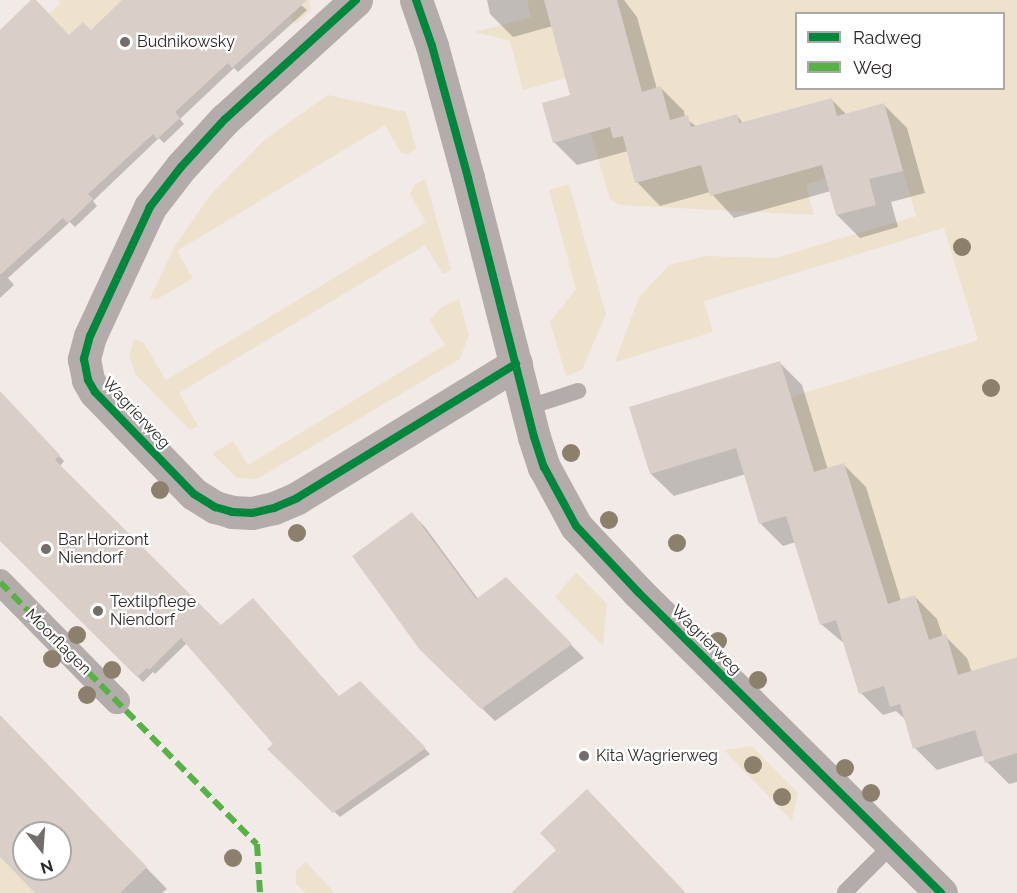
<!DOCTYPE html>
<html>
<head>
<meta charset="utf-8">
<style>
	body { margin:0 }
	#map { position:relative; width:1017px; height:893px; overflow:hidden; background:#f2eae7; font-family:Raleway,sans-serif }
	div>[style] { position:absolute }
	.green>* { inset:0; background:#eee2cd }
	.shadow>* { inset:0; background:#0003 }
	.building>* { inset:0; background:#d9cfc8 }
	.service>* { height:16px; margin:-8px; padding:0 8px; transform-origin:8px; border-radius:8px; background:#b4acab }
	.pedestrian>* { height:26px; margin:-13px; padding:0 13px; transform-origin:13px; border-radius:13px; background:#b4acab }
	.minor>* { height:33px; margin:-16.5px; padding:0 16.5px; transform-origin:16.5px; border-radius:16.5px; background:#b4acab }
	.quiet>* { height:6px; margin-top:-3px; transform-origin:0; background:repeating-linear-gradient(90deg,#56b245 0 12px,transparent 0 18px) }
	.cycleway>* { height:8px; margin:-4px; padding:0 4px; transform-origin:4px; border-radius:4px; background:#00873e }
	.trees>* { width:18px; height:18px; margin:-9px; border-radius:50%; background:#8c806c }
	.dots>* { width:16px; height:16px; translate:-50% -50%; box-sizing:border-box; border:3px solid #fff; border-radius:50% }
	span { translate:-50% -50%; white-space:nowrap; text-align:center; line-height:1.15; -webkit-text-stroke:4.5px #fff; paint-order:stroke }
	.poi-label { font-size:16px; color:#2d2826 }
	.left { translate:0 -50%; text-align:left }
	.street-label { font-size:16px; color:#2d2826 }
	.legend { position:absolute; left:795px; top:12px; width:210px; height:78px; box-sizing:border-box; background:#fff; border:2px solid #aba9a8; margin:0; padding:8px 10px; list-style:none; font-size:18px; color:#2d2826 }
	.legend li { display:flex; align-items:center; gap:12px; height:30px }
	.legend b { width:30px; border:2px solid #aba9a8 }
	.north { position:absolute; left:12px; top:821px; width:60px; height:60px; box-sizing:border-box; background:#fff; border:2px solid #aba9a8; border-radius:50%; rotate:163deg; font-size:16px; font-weight:700; line-height:24px; text-align:center; color:#2d2826 }
	.north::after { content:''; display:block; margin:auto; width:21px; height:27px; background:#726c6a; clip-path:polygon(50% 0,100% 100%,50% 72%,0 100%) }
</style>
</head>
<body>
<div id="map">
	<div class="green">
		<i style="clip-path:polygon(58px 0,134px 0,119px 3px,92px 31px,83px 22px,69px 35px,49px 14px,61px 3px)"></i>
		<i style="clip-path:polygon(298px 0,310px 0,311px 10px,296px 24px,290px 17px,303px 5px)"></i>
		<i style="clip-path:polygon(527px 0,544px 0,566px 78px,523px 90px,510px 41px,475px 32px,531px 17px)"></i>
		<i style="clip-path:polygon(evenodd,617px 0,1017px 0,1017px 657px,958px 675px,946px 635px,929px 640px,915px 596px,888px 604px,844px 464px,814px 472px,791px 397px,978px 340px,944px 228px,704px 301px,713px 332px,615px 362px,639px 297px,669px 265px,705px 256px,775px 258px,916px 216px,884px 103px,837px 116px,832px 98px,739px 123px,737px 114px,691px 127px,670px 120px,642px 92px,617px 0,796px 14px,1004px 14px,1004px 88px,796px 88px,796px 14px)"></i>
		<i style="clip-path:polygon(328px 95px,406px 112px,416px 149px,408px 154px,401px 153px,385px 125px,177px 251px,193px 278px,156px 300px,150px 298px,176px 244px,212px 193px,264px 140px)"></i>
		<i style="clip-path:polygon(608px 119px,613px 138px,623px 136px,636px 183px,701px 165px,710px 196px,822px 165px,825px 178px,806px 185px,814px 215px,620px 205px,610px 199px,588px 124px)"></i>
		<i style="clip-path:polygon(425px 179px,451px 270px,443px 274px,425px 245px,179px 393px,198px 426px,190px 430px,136px 375px,129px 356px,134px 339px,143px 342px,166px 380px,426px 222px,410px 195px,414px 185px)"></i>
		<i style="clip-path:polygon(569px 184px,606px 314px,582px 370px,566px 376px,550px 322px,576px 289px,549px 190px)"></i>
		<i style="clip-path:polygon(459px 299px,469px 335px,460px 359px,257px 479px,237px 478px,212px 454px,233px 441px,248px 465px,445px 345px,429px 320px,442px 307px)"></i>
		<i style="clip-path:polygon(576px 572px,607px 604px,603px 646px,555px 597px)"></i>
		<i style="clip-path:polygon(752px 746px,798px 793px,792px 821px,724px 750px)"></i>
		<i style="clip-path:polygon(0 857px,35px 893px,0 893px)"></i>
		<i style="clip-path:polygon(306px 862px,335px 893px,305px 893px,296px 884px,296px 870px)"></i>
	</div>
	<div class="shadow">
		<i style="clip-path:polygon(33px 0,69px 37px,91px 32px,124px 0,306px 0,301px 5px,307px 10px,238px 72px,234px 68px,180px 119px,184px 124px,164px 143px,159px 138px,93px 201px,97px 206px,75px 227px,70px 222px,8px 278px,14px 285px,0 298px,0 32px)"></i>
		<i style="clip-path:polygon(487px 0,624px 0,637px 17px,657px 89px,661px 88px,684px 111px,685px 118px,697px 127px,737px 116px,744px 124px,832px 100px,847px 115px,884px 105px,907px 128px,925px 193px,891px 202px,898px 227px,860px 238px,837px 215px,831px 191px,734px 218px,710px 192px,660px 206px,637px 182px,628px 151px,577px 165px,554px 142px,572px 96px,553px 26px,513px 37px,490px 14px)"></i>
		<i style="clip-path:polygon(779px 362px,802px 385px,828px 470px,844px 465px,866px 487px,901px 601px,915px 597px,937px 619px,943px 637px,945px 636px,967px 658px,972px 673px,1017px 659px,1017px 782px,1009px 784px,987px 762px,985px 755px,937px 770px,915px 748px,907px 721px,896px 711px,883px 715px,861px 693px,846px 645px,821px 624px,796px 542px,783px 546px,761px 524px,746px 474px,674px 496px,651px 474px,631px 408px)"></i>
		<i style="clip-path:polygon(0 394px,64px 461px,60px 466px,221px 627px,340px 698px,360px 683px,430px 754px,340px 817px,269px 749px,275px 744px,187px 643px,155px 674px,153px 672px,143px 682px,10px 549px,0 534px)"></i>
		<i style="clip-path:polygon(412px 514px,425px 527px,478px 599px,506px 579px,584px 658px,495px 721px,421px 649px)"></i>
		<i style="clip-path:polygon(evenodd,0 717px,167px 889px,162px 893px,37px 893px,0 855px,0 717px,24px 833px,60px 833px,60px 869px,24px 869px,24px 833px)"></i>
	</div>
	<div class="building">
		<i style="clip-path:polygon(31px 0,36px 0,69px 35px,83px 22px,91px 30px,122px 0,307px 0,232px 68px,228px 63px,175px 112px,180px 118px,157px 139px,153px 134px,88px 194px,93px 199px,68px 223px,63px 218px,0 275px,0 30px)"></i>
		<i style="clip-path:polygon(544px 0,617px 0,642px 92px,661px 86px,670px 120px,688px 115px,691px 127px,737px 114px,739px 123px,832px 98px,837px 116px,884px 103px,903px 171px,869px 179px,876px 205px,836px 215px,822px 165px,710px 196px,701px 165px,635px 183px,623px 136px,613px 138px,610px 127px,553px 143px,542px 103px,570px 95px)"></i>
		<i style="clip-path:polygon(780px 361px,814px 472px,844px 463px,888px 604px,915px 595px,929px 640px,946px 634px,958px 675px,1017px 657px,1017px 753px,985px 763px,975px 730px,913px 749px,900px 704px,890px 707px,884px 686px,859px 694px,836px 620px,820px 625px,786px 516px,759px 524px,736px 448px,650px 474px,629px 407px)"></i>
		<i style="clip-path:polygon(0 391px,60px 455px,55px 460px,221px 625px,253px 598px,339px 696px,360px 681px,426px 748px,333px 813px,267px 749px,273px 744px,181px 638px,149px 670px,147px 668px,137px 677px,0 541px)"></i>
		<i style="clip-path:polygon(412px 512px,476px 599px,506px 577px,572px 644px,481px 709px,420px 650px,352px 556px)"></i>
		<i style="clip-path:polygon(evenodd,0 715px,147px 867px,120px 893px,35px 893px,0 857px,0 715px,24px 833px,60px 833px,60px 869px,24px 869px,24px 833px)"></i>
		<i style="clip-path:polygon(587px 789px,686px 893px,511px 893px,556px 850px,540px 833px)"></i>
	</div>
	<div class="service">
		<i style="left:526px;top:408px;width:55px;rotate:-18.1deg"></i>
		<i style="left:845px;top:892px;width:66px;rotate:-45deg"></i>
	</div>
	<div class="pedestrian">
		<i style="left:0;top:582px;width:167px;rotate:45.5deg"></i>
	</div>
	<div class="minor">
		<i style="left:356px;top:0;width:177px;rotate:137.7deg"></i>
		<i style="left:225px;top:119px;width:65px;rotate:132.5deg"></i>
		<i style="left:181px;top:167px;width:51px;rotate:127.8deg"></i>
		<i style="left:150px;top:207px;width:142px;rotate:114.9deg"></i>
		<i style="left:90px;top:336px;width:24px;rotate:105deg"></i>
		<i style="left:84px;top:359px;width:21px;rotate:79deg"></i>
		<i style="left:88px;top:380px;width:14px;rotate:60deg"></i>
		<i style="left:95px;top:392px;width:142px;rotate:45.9deg"></i>
		<i style="left:194px;top:494px;width:25px;rotate:32deg"></i>
		<i style="left:215px;top:507px;width:18px;rotate:16deg"></i>
		<i style="left:232px;top:512px;width:20px;rotate:3deg"></i>
		<i style="left:252px;top:513px;width:23px;rotate:-13deg"></i>
		<i style="left:274px;top:508px;width:25px;rotate:-23deg"></i>
		<i style="left:297px;top:498px;width:257px;rotate:-31.5deg"></i>
		<i style="left:416px;top:0;width:49px;rotate:70.8deg"></i>
		<i style="left:432px;top:46px;width:137px;rotate:74.7deg"></i>
		<i style="left:468px;top:178px;width:267px;rotate:75.7deg"></i>
		<i style="left:534px;top:437px;width:32px;rotate:72deg"></i>
		<i style="left:544px;top:467px;width:67px;rotate:61.5deg"></i>
		<i style="left:576px;top:526px;width:91px;rotate:46.8deg"></i>
		<i style="left:638px;top:592px;width:427px;rotate:44.8deg"></i>
	</div>
	<div class="quiet">
		<i style="left:0;top:582px;width:367px;rotate:45.6deg"></i>
		<i style="left:257px;top:844px;width:49px;rotate:86.5deg"></i>
	</div>
	<div class="cycleway">
		<i style="left:356px;top:0;width:177px;rotate:137.7deg"></i>
		<i style="left:225px;top:119px;width:65px;rotate:132.5deg"></i>
		<i style="left:181px;top:167px;width:51px;rotate:127.8deg"></i>
		<i style="left:150px;top:207px;width:142px;rotate:114.9deg"></i>
		<i style="left:90px;top:336px;width:24px;rotate:105deg"></i>
		<i style="left:84px;top:359px;width:21px;rotate:79deg"></i>
		<i style="left:88px;top:380px;width:14px;rotate:60deg"></i>
		<i style="left:95px;top:392px;width:142px;rotate:45.9deg"></i>
		<i style="left:194px;top:494px;width:25px;rotate:32deg"></i>
		<i style="left:215px;top:507px;width:18px;rotate:16deg"></i>
		<i style="left:232px;top:512px;width:20px;rotate:3deg"></i>
		<i style="left:252px;top:513px;width:23px;rotate:-13deg"></i>
		<i style="left:274px;top:508px;width:25px;rotate:-23deg"></i>
		<i style="left:297px;top:498px;width:257px;rotate:-31.5deg"></i>
		<i style="left:416px;top:0;width:49px;rotate:70.8deg"></i>
		<i style="left:432px;top:46px;width:137px;rotate:74.7deg"></i>
		<i style="left:468px;top:178px;width:267px;rotate:75.7deg"></i>
		<i style="left:534px;top:437px;width:32px;rotate:72deg"></i>
		<i style="left:544px;top:467px;width:67px;rotate:61.5deg"></i>
		<i style="left:576px;top:526px;width:91px;rotate:46.8deg"></i>
		<i style="left:638px;top:592px;width:427px;rotate:44.8deg"></i>
	</div>
	<div class="trees">
		<i style="left:962px;top:247px"></i>
		<i style="left:991px;top:388px"></i>
		<i style="left:571px;top:453px"></i>
		<i style="left:160px;top:490px"></i>
		<i style="left:609px;top:520px"></i>
		<i style="left:297px;top:533px"></i>
		<i style="left:677px;top:543px"></i>
		<i style="left:77px;top:635px"></i>
		<i style="left:718px;top:641px"></i>
		<i style="left:52px;top:659px"></i>
		<i style="left:112px;top:670px"></i>
		<i style="left:758px;top:680px"></i>
		<i style="left:87px;top:695px"></i>
		<i style="left:753px;top:765px"></i>
		<i style="left:845px;top:768px"></i>
		<i style="left:871px;top:793px"></i>
		<i style="left:782px;top:797px"></i>
		<i style="left:233px;top:858px"></i>
	</div>
	<div class="dots">
		<i style="left:125px;top:42px;background:#726c6a"></i>
		<i style="left:46px;top:549px;background:#726c6a"></i>
		<i style="left:98px;top:611px;background:#726c6a"></i>
		<i style="left:584px;top:756px;background:#726c6a"></i>
	</div>
	<div class="poi-label">
		<span class="left" style="left:137px;top:42px">Budnikowsky</span>
		<span class="left" style="left:58px;top:549px">Bar Horizont<br>Niendorf</span>
		<span class="left" style="left:110px;top:611px">Textilpflege<br>Niendorf</span>
		<span class="left" style="left:596px;top:756px">Kita Wagrierweg</span>
	</div>
	<div class="street-label">
		<span style="left:136px;top:413px;rotate:47deg">Wagrierweg</span>
		<span style="left:706px;top:640px;rotate:45deg">Wagrierweg</span>
		<span style="left:58px;top:642px;rotate:45deg">Moorflagen</span>
	</div>
	<ul class="legend">
	<li><b style="height:8px;background:#00873e"></b>Radweg</li>
	<li><b style="height:8px;background:#56b245"></b>Weg</li>
	</ul>
	<div class="north">N</div>
</div>
</body>
</html>
